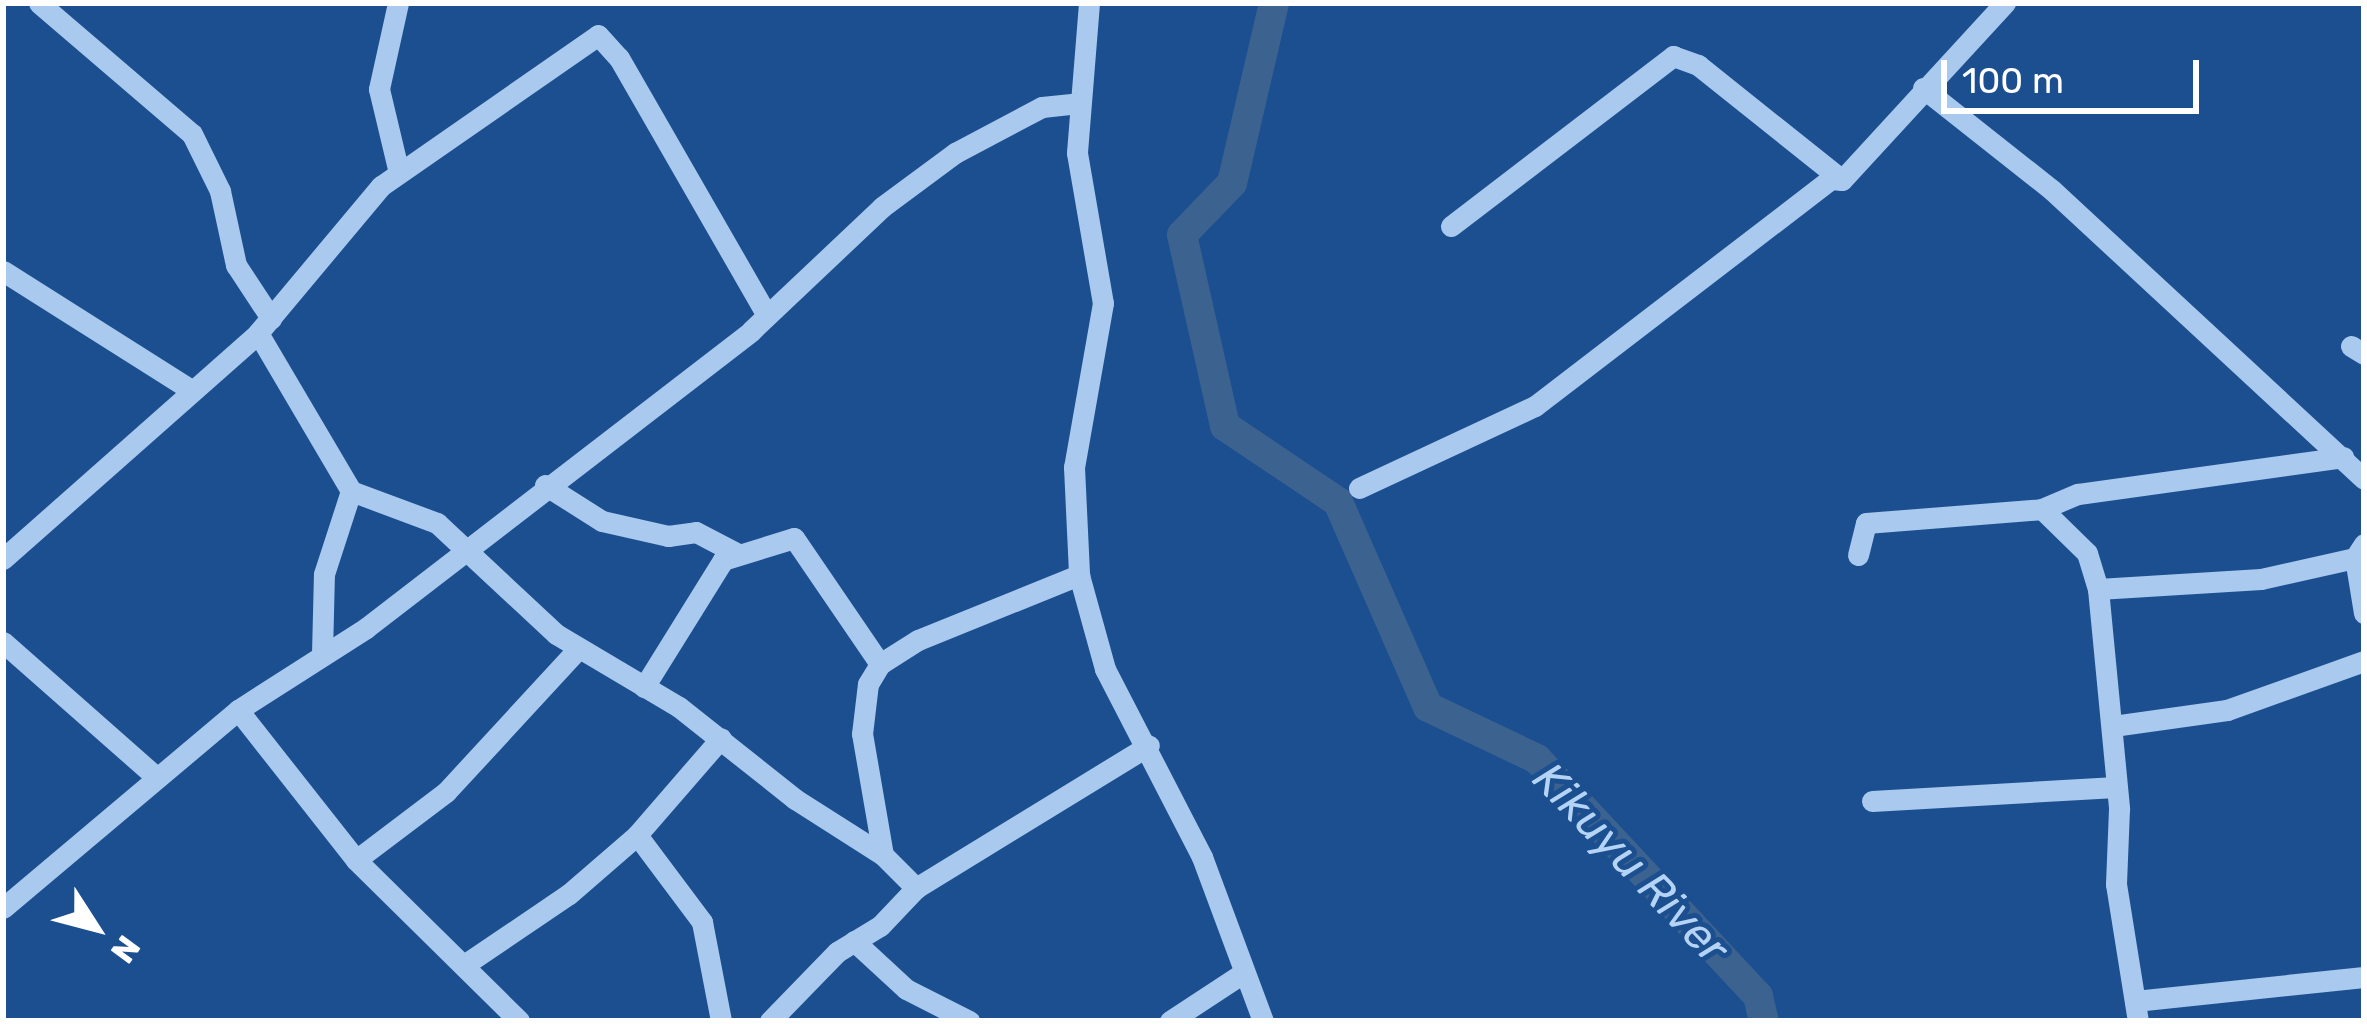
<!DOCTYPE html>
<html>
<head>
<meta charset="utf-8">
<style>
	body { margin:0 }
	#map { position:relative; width:2367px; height:1024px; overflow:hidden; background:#1b4f8f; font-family:Rubik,sans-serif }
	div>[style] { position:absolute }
	.river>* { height:30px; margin:-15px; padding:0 15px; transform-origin:15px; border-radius:15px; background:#3c6290 }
	.minor>* { height:21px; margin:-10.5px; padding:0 10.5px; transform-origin:10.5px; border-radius:10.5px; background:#a9c9ee }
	span { translate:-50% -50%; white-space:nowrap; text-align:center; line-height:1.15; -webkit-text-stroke:10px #1b4f8f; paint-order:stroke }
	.water-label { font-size:45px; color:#b5d3f5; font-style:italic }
	.frame { position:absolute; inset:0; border:6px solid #fff; pointer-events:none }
	.north { position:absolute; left:36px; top:868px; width:120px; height:120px; -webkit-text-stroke:9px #1b4f8f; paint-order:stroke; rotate:126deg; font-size:33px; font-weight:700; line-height:48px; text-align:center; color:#fff }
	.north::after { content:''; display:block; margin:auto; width:42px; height:54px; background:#fff; clip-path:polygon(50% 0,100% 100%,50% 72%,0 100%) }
	.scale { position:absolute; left:1941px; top:60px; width:258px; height:54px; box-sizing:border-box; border:6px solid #fff; border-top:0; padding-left:15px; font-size:36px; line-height:42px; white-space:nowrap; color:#fff; -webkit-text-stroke:9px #1b4f8f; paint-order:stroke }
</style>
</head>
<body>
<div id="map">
	<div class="river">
		<i style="left:1274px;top:3px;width:185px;rotate:103.1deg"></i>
		<i style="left:1232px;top:183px;width:72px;rotate:133.9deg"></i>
		<i style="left:1182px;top:235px;width:196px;rotate:77.3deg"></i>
		<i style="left:1225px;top:426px;width:136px;rotate:33.9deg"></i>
		<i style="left:1338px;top:502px;width:224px;rotate:66.3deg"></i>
		<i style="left:1428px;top:707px;width:121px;rotate:25.5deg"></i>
		<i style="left:1537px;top:759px;width:324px;rotate:47deg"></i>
		<i style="left:1758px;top:996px;width:26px;rotate:77deg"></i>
	</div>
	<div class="minor">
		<i style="left:39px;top:3px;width:201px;rotate:40.6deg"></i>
		<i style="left:192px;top:134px;width:64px;rotate:63.8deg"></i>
		<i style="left:220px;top:191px;width:76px;rotate:77.8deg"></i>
		<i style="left:236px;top:265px;width:64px;rotate:56.6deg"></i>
		<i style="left:398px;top:3px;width:88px;rotate:102.5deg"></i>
		<i style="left:379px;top:89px;width:86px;rotate:76.6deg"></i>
		<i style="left:1089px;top:3px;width:150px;rotate:94.6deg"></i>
		<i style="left:1077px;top:153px;width:152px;rotate:80.2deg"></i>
		<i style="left:1103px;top:303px;width:167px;rotate:100deg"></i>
		<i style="left:1074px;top:467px;width:108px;rotate:87.3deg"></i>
		<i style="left:1079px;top:575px;width:98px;rotate:74.5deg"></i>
		<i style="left:1105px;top:669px;width:212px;rotate:62.7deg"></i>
		<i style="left:1202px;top:857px;width:175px;rotate:69.6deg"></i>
		<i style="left:1923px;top:88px;width:164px;rotate:38.3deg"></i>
		<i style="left:2052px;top:190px;width:425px;rotate:42.8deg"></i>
		<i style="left:1451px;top:226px;width:280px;rotate:-37.4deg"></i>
		<i style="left:1673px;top:56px;width:27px;rotate:20deg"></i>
		<i style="left:1698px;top:65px;width:184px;rotate:38.6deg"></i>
		<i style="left:3px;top:271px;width:222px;rotate:32.3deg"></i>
		<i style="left:258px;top:333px;width:183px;rotate:59.5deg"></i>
		<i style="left:351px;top:491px;width:92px;rotate:20.4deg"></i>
		<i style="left:437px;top:523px;width:163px;rotate:43deg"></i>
		<i style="left:556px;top:634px;width:143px;rotate:30.7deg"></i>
		<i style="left:679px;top:707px;width:148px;rotate:38.4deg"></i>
		<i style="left:795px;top:799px;width:104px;rotate:32.5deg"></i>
		<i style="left:883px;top:855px;width:47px;rotate:45deg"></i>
		<i style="left:2351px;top:346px;width:15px;rotate:32deg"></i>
		<i style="left:545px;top:485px;width:67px;rotate:32.3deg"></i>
		<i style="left:602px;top:521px;width:68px;rotate:12.8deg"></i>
		<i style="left:668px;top:536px;width:28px;rotate:-8deg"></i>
		<i style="left:696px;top:532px;width:45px;rotate:27.7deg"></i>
		<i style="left:1359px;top:488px;width:194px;rotate:-25deg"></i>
		<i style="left:1535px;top:406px;width:373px;rotate:-37.5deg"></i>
		<i style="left:1831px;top:179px;width:11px;rotate:5deg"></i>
		<i style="left:1842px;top:180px;width:241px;rotate:-47.4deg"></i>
		<i style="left:2042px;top:509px;width:63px;rotate:44.4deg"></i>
		<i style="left:2087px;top:553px;width:38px;rotate:73deg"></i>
		<i style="left:2098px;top:589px;width:221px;rotate:84.5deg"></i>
		<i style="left:2119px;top:809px;width:75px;rotate:92.3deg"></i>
		<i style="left:2116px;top:884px;width:139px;rotate:80.9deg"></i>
		<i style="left:2364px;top:544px;width:17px;rotate:123deg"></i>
		<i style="left:2355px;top:558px;width:56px;rotate:80.7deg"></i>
		<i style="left:1858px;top:555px;width:33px;rotate:-76deg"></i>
		<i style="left:1866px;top:523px;width:177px;rotate:-4.5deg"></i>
		<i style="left:2042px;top:509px;width:39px;rotate:-23deg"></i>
		<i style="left:2078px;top:494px;width:268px;rotate:-7.9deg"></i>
		<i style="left:3px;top:559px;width:341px;rotate:-41.5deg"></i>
		<i style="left:258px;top:333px;width:192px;rotate:-50.1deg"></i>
		<i style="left:381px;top:186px;width:264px;rotate:-34.8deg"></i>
		<i style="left:598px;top:35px;width:31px;rotate:48deg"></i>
		<i style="left:619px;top:58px;width:297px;rotate:60.1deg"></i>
		<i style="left:2098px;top:589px;width:163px;rotate:-3.5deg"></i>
		<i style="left:2261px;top:579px;width:96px;rotate:-12.6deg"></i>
		<i style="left:3px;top:642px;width:201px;rotate:41.4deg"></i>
		<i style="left:322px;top:654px;width:80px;rotate:-88.6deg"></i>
		<i style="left:324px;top:574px;width:87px;rotate:-72deg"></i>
		<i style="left:644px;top:687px;width:150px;rotate:-58.1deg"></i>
		<i style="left:723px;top:560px;width:74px;rotate:-17.2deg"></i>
		<i style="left:794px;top:538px;width:153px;rotate:55.7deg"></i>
		<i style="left:238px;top:710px;width:191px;rotate:51.8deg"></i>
		<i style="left:356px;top:860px;width:229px;rotate:44.6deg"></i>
		<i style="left:2113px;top:726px;width:115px;rotate:-8deg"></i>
		<i style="left:2227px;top:710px;width:145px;rotate:-19.7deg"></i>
		<i style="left:1872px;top:801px;width:244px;rotate:-3.3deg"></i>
		<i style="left:637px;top:835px;width:109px;rotate:53.2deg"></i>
		<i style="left:702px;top:922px;width:101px;rotate:79.1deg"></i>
		<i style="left:883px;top:855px;width:123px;rotate:-99.8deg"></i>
		<i style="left:862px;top:734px;width:50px;rotate:-83.2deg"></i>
		<i style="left:868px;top:684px;width:23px;rotate:-59deg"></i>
		<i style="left:880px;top:664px;width:45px;rotate:-32.3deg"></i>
		<i style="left:918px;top:640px;width:174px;rotate:-22deg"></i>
		<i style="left:356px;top:860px;width:113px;rotate:-37.1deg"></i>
		<i style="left:446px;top:792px;width:195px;rotate:-47.3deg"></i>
		<i style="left:3px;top:908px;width:307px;rotate:-40.1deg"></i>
		<i style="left:238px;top:710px;width:152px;rotate:-32.6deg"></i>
		<i style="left:366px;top:628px;width:486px;rotate:-37.6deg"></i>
		<i style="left:751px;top:331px;width:180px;rotate:-43.4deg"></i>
		<i style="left:882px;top:207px;width:91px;rotate:-36.5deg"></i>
		<i style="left:955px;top:153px;width:98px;rotate:-27.9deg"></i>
		<i style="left:1042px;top:107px;width:37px;rotate:-6deg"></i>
		<i style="left:854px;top:941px;width:71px;rotate:42.7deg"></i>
		<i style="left:906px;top:989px;width:71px;rotate:26.9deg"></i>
		<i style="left:467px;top:963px;width:123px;rotate:-34.1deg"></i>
		<i style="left:569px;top:894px;width:90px;rotate:-40.9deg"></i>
		<i style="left:637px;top:835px;width:128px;rotate:-49.1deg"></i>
		<i style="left:2135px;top:1001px;width:230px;rotate:-6deg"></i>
		<i style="left:770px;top:1021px;width:96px;rotate:-45.8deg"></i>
		<i style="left:837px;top:952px;width:50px;rotate:-31.2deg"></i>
		<i style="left:880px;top:926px;width:52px;rotate:-46.5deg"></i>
		<i style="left:916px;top:888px;width:273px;rotate:-31.5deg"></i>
		<i style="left:1170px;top:1021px;width:87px;rotate:-33.3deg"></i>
	</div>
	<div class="water-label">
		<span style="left:1631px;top:863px;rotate:46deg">Kikuyu River</span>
	</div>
	<div class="frame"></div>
	<div class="north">N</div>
	<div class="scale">100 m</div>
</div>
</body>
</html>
